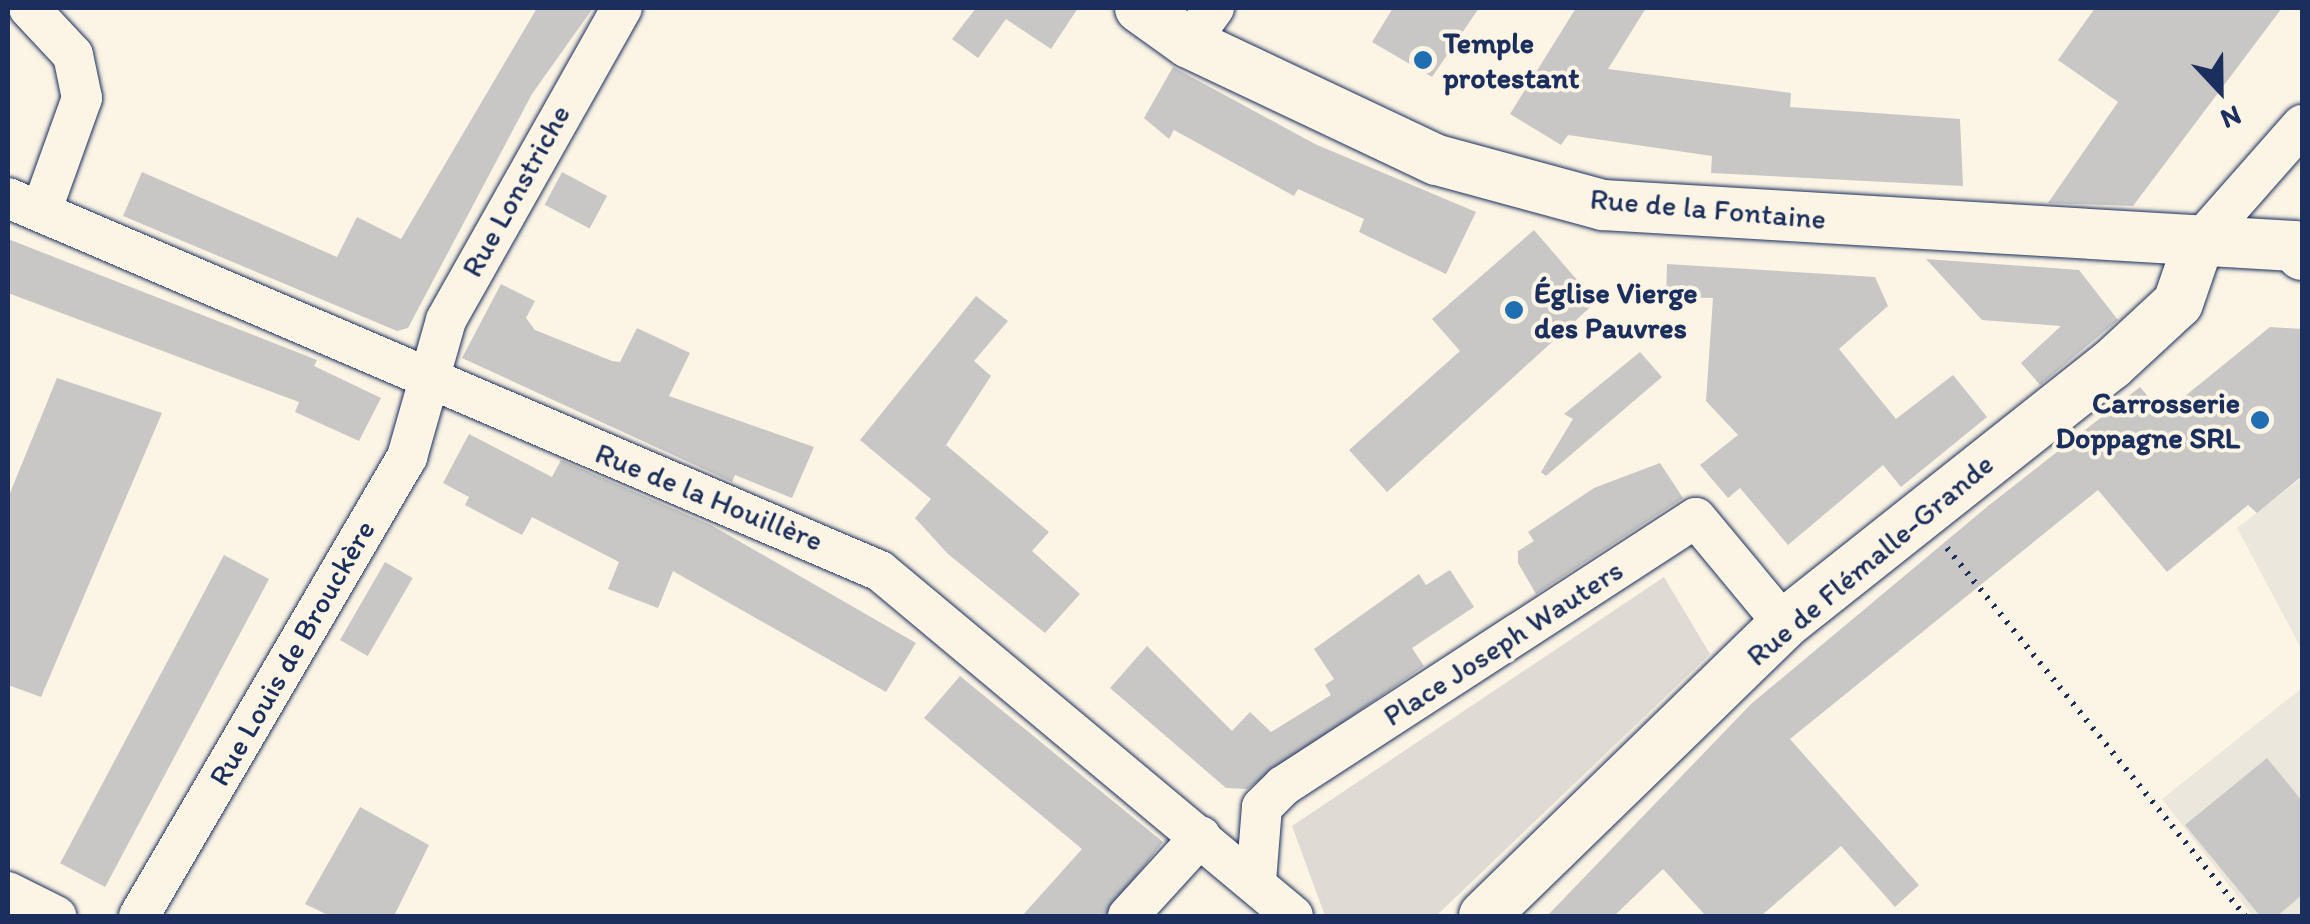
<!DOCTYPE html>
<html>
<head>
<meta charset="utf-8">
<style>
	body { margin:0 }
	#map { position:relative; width:2310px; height:924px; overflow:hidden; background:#fcf5e5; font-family:Itim,sans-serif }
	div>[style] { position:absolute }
	.built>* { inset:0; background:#ece7dc }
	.green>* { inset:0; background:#dfdbd4 }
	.building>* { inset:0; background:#c8c7c6; transform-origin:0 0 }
	.path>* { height:6px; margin-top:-3px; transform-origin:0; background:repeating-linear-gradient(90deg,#1b2f5e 0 2.5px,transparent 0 10.5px) }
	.roads { filter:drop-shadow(0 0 2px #1b2f5e) drop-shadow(0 0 2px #1b2f5e) }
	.minor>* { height:40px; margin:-20px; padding:0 20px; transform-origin:20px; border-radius:20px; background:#fcf5e5 }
	.tertiary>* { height:50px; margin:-25px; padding:0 25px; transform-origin:25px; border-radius:25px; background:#fcf5e5 }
	.dots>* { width:28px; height:28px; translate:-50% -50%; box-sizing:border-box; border:5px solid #fcf5e5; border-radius:50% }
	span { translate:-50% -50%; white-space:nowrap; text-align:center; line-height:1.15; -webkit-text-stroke:8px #fcf5e5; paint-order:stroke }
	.poi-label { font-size:30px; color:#1b2f5e; font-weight:700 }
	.left { translate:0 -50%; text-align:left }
	.right { translate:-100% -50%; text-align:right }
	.street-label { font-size:30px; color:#1b2f5e }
	.frame { position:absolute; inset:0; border:10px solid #1b2f5e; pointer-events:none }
	.north { position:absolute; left:2170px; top:40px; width:100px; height:100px; -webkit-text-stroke:8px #fcf5e5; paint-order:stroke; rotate:158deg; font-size:28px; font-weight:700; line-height:40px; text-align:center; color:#1b2f5e }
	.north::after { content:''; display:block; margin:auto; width:35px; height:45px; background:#1b2f5e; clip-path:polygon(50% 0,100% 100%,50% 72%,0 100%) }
</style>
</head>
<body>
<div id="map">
	<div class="built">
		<i style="clip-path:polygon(2302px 478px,2302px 650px,2237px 528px)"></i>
		<i style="clip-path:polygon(2302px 688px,2302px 916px,2253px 916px,2162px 799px)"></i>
	</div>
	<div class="green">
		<i style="clip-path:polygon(1664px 577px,1710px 654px,1436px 916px,1325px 916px,1292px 826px)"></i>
	</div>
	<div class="building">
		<i style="clip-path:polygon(537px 8px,593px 8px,532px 94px,408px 328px,397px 331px,123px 216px,142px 172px,337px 257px,357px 217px,401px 239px)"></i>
		<i style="clip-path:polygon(976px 8px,1078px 8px,1051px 49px,1006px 19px,978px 58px,952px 39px)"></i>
		<i style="clip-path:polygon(1393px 8px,1479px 8px,1432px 77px,1372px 42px)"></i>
		<i style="clip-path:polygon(1576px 8px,1646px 8px,1608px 69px,1791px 93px,1790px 107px,1960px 119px,1963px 186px,1711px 173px,1712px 156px,1568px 135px,1561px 145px,1510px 114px)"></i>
		<i style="clip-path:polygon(2095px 8px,2282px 8px,2133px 206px,2048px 203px,2118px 102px,2058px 60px)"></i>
		<i style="clip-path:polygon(1173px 67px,1315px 144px,1476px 212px,1446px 274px,1359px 232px,1364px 219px,1298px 189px,1294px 196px,1174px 130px,1169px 139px,1144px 118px)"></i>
		<i style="left:562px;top:172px;width:51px;height:37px;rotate:28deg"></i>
		<i style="clip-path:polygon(1534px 230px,1596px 302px,1387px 492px,1349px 450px,1460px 351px,1432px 319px)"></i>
		<i style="clip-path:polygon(8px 239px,317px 360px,314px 366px,381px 398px,359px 441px,295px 412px,299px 402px,8px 293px)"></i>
		<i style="clip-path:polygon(1926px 259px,2079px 270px,2118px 320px,2040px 385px,2021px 363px,2061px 326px,1982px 320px)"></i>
		<i style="clip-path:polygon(1667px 264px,1875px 277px,1888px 306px,1839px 349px,1896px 419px,1953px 375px,1987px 417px,1901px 487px,1883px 465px,1788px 545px,1740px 488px,1728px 498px,1700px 465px,1738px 435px,1706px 401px,1713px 298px,1666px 297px)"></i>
		<i style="clip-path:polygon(501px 284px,535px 301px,526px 318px,535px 330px,612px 361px,620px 362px,637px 328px,690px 353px,669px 396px,814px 447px,792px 498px,735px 475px,732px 482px,462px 358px)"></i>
		<i style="clip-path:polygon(976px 296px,1008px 321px,974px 361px,991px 376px,946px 445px,1049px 532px,1032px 551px,1080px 594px,1045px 633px,948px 554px,915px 518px,931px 499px,860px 440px)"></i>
		<i style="clip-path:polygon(2270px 327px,2302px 329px,2302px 476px,2257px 513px,2248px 505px,2167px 572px,2098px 490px,1790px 739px,1919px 885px,1895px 907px,1841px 846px,1761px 916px,1706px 916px,1663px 869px,1614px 916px,1547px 916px,1751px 704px,1988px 506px,2140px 387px,2163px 414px)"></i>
		<i style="clip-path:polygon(1640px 352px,1662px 377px,1546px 476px,1541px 472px,1573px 419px,1564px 414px)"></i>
		<i style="clip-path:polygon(57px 378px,162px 413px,41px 697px,8px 685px,8px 498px)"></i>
		<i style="clip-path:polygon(469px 434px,552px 477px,561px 460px,711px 525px,916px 643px,886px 692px,673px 571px,658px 608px,608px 589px,619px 562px,532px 517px,522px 535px,465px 505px,469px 497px,443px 483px)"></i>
		<i style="clip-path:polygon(1660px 463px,1683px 498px,1536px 594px,1518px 563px,1518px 551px,1534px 541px,1528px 532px,1594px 488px)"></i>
		<i style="left:224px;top:555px;width:51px;height:349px;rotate:28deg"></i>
		<i style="left:385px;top:562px;width:32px;height:90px;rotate:30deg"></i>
		<i style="clip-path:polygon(1450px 570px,1474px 607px,1412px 648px,1424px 666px,1247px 789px,1226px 788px,1110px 688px,1147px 646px,1232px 731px,1250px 712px,1271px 732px,1331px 695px,1325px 685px,1334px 679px,1314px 649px,1419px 574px,1426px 585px)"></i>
		<i style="clip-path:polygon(960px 676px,1163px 842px,1105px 916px,1022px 916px,1082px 849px,924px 718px)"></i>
		<i style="clip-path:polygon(2267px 758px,2302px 801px,2302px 895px,2277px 916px,2260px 916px,2185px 825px)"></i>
		<i style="clip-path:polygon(360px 807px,429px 845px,394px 916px,330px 916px,305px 904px)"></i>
	</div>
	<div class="path">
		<i style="left:1947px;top:548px;width:474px;rotate:51deg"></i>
	</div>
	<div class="roads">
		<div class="minor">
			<i style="left:29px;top:8px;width:64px;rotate:46.9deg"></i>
			<i style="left:73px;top:55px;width:44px;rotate:78.2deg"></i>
			<i style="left:82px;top:98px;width:121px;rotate:109.8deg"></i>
			<i style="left:1189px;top:43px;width:43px;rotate:-54.5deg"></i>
			<i style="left:8px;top:198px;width:948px;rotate:23.16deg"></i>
			<i style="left:880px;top:571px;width:538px;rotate:39.87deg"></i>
			<i style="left:2199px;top:242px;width:156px;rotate:-48.6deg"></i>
			<i style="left:1256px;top:881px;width:74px;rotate:-85.4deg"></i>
			<i style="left:1262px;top:807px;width:30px;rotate:-45deg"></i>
			<i style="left:1283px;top:786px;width:492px;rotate:-33deg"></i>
			<i style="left:1696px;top:518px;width:138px;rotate:50.3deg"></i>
			<i style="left:8px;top:892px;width:54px;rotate:26.6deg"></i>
			<i style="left:139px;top:916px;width:532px;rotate:-59.72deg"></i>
			<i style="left:407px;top:457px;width:142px;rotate:-74.1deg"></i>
			<i style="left:446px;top:320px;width:358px;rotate:-60.6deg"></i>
			<i style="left:1128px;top:916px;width:108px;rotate:-47.6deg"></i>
		</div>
		<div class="tertiary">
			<i style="left:1140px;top:8px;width:60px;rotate:35.5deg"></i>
			<i style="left:1189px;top:43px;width:274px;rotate:25.3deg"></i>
			<i style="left:1437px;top:160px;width:172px;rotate:15.2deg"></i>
			<i style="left:1603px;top:205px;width:692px;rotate:3.4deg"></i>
			<i style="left:2294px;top:246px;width:12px;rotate:48deg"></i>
			<i style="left:1484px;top:916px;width:419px;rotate:-44.2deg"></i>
			<i style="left:1784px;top:624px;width:417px;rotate:-38.4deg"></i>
			<i style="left:2111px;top:365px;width:91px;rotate:-42.8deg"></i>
			<i style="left:2178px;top:303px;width:65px;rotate:-71deg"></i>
		</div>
	</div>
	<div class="dots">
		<i style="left:1423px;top:60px;background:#1f6fb2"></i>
		<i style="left:1514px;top:310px;background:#1f6fb2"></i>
		<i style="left:2260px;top:420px;background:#1f6fb2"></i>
	</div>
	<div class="poi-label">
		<span class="left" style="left:1443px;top:60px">Temple<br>protestant</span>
		<span class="left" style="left:1534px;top:310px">Église Vierge<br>des Pauvres</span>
		<span class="right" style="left:2240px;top:420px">Carrosserie<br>Doppagne SRL</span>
	</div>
	<div class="street-label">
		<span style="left:516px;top:191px;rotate:-61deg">Rue Lonstriche</span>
		<span style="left:1708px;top:209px;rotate:5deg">Rue de la Fontaine</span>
		<span style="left:709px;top:497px;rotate:22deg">Rue de la Houillère</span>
		<span style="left:1870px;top:560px;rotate:-40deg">Rue de Flémalle-Grande</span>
		<span style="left:1503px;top:643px;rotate:-33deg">Place Joseph Wauters</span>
		<span style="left:292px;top:653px;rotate:-60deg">Rue Louis de Brouckère</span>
	</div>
	<div class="frame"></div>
	<div class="north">N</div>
</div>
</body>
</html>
